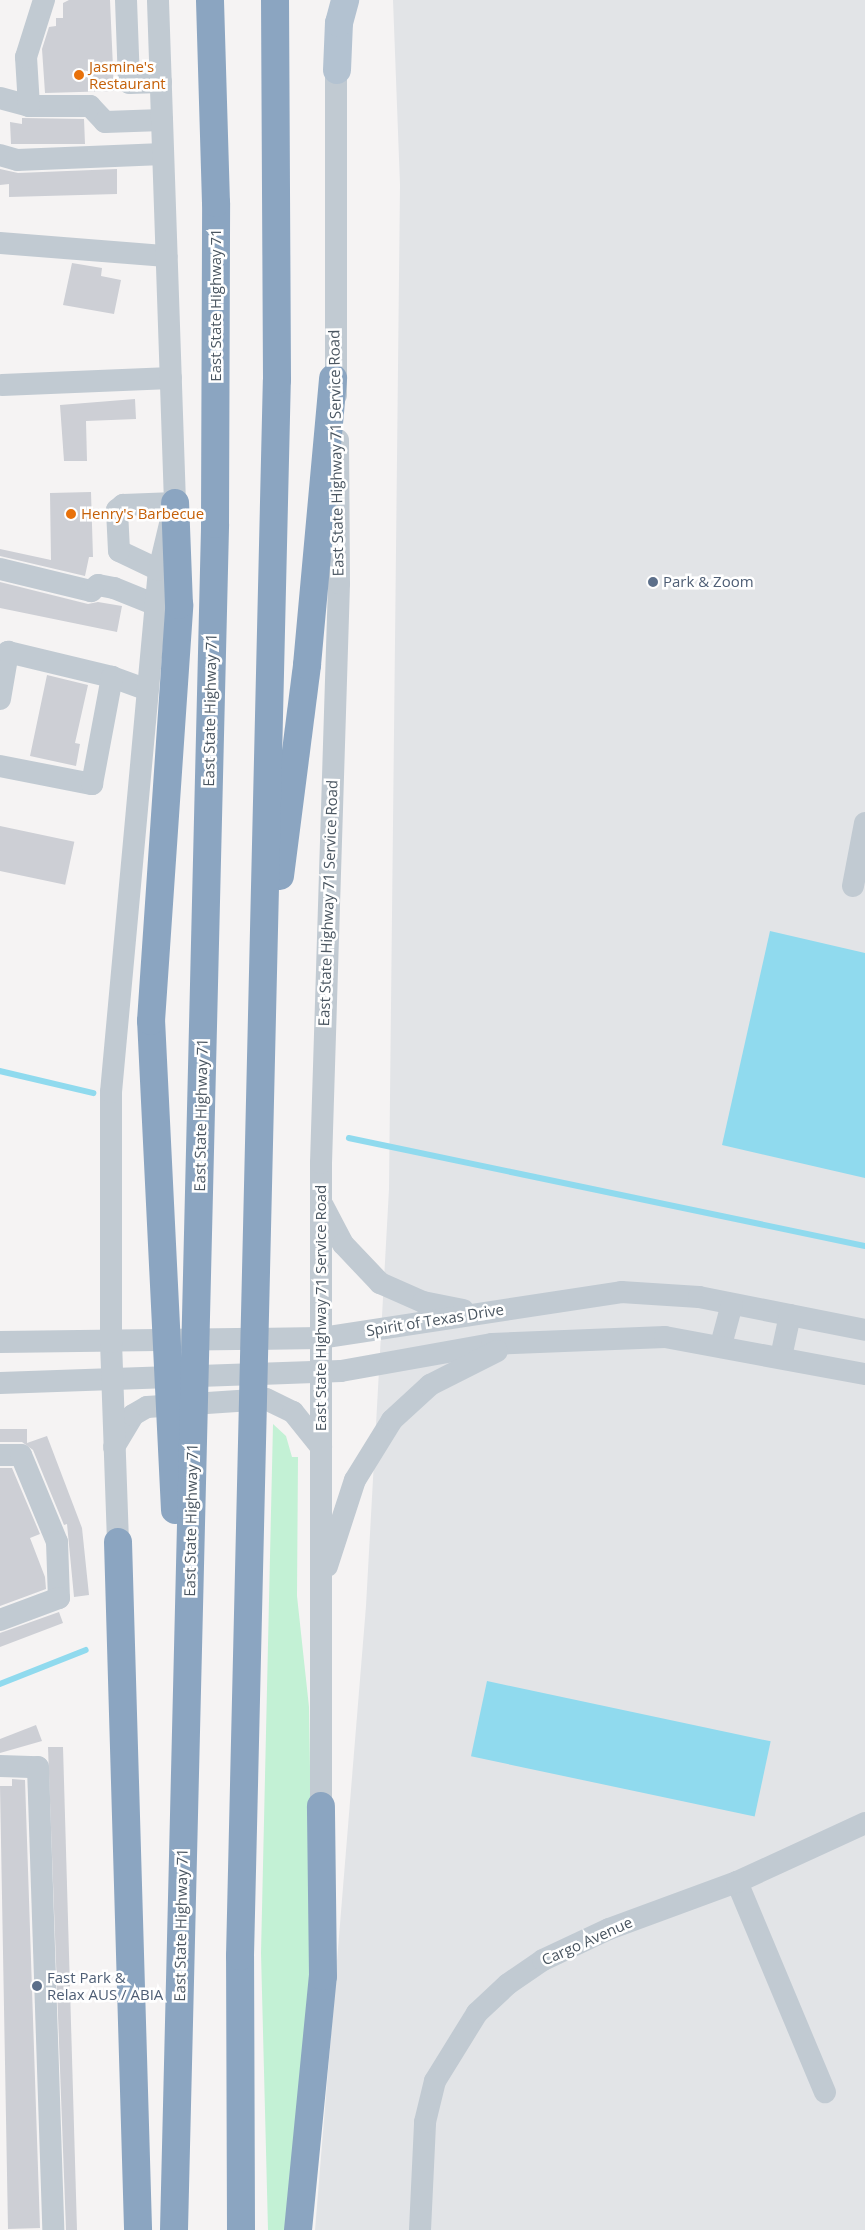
<!DOCTYPE html>
<html>
<head>
<meta charset="utf-8">
<style>
	body { margin:0 }
	#map { position:relative; width:865px; height:2230px; overflow:hidden; background:#f5f3f3; font-family:"Open Sans",sans-serif }
	div>[style] { position:absolute }
	.airport>* { inset:0; background:#e2e4e7 }
	.green>* { inset:0; background:#c3f1d5 }
	.water>* { inset:0; background:#90daee; transform-origin:0 0 }
	.stream>* { height:5.5px; margin:-2.75px; padding:0 2.75px; transform-origin:2.75px; border-radius:2.75px; background:#90daee }
	.building>* { inset:0; background:#cdcfd5; transform-origin:0 0 }
	.minor>* { height:22px; margin:-11px; padding:0 11px; transform-origin:11px; border-radius:11px; background:#c1cad2 }
	.major>* { height:28px; margin:-14px; padding:0 14px; transform-origin:14px; border-radius:14px; background:#b3c2d1 }
	.highway>* { height:28px; margin:-14px; padding:0 14px; transform-origin:14px; border-radius:14px; background:#8ba5c1 }
	.dots>* { width:14px; height:14px; translate:-50% -50%; box-sizing:border-box; border:2px solid #fff; border-radius:50% }
	span { translate:-50% -50%; white-space:nowrap; text-align:center; line-height:1.15; -webkit-text-stroke:5px #fff; paint-order:stroke }
	.food-label { font-size:15px; color:#c56008 }
	.left { translate:0 -50%; text-align:left }
	.street-label { font-size:15px; color:#4a5661 }
	.service-label { font-size:15px; color:#4e5e75 }
</style>
</head>
<body>
<div id="map">
	<div class="airport">
		<i style="clip-path:polygon(393px 0,865px 0,865px 2230px,315px 2230px,366px 1606px,389px 1189px,400px 185px)"></i>
	</div>
	<div class="green">
		<i style="clip-path:polygon(273px 1424px,286px 1436px,292px 1457px,298px 1457px,297px 1596px,309px 1707px,313px 1947px,289px 2230px,268px 2230px,261px 1953px)"></i>
	</div>
	<div class="water">
		<i style="clip-path:polygon(770px 931px,865px 953px,865px 1178px,722px 1145px)"></i>
		<i style="left:487px;top:1681px;width:290px;height:77px;rotate:12deg"></i>
	</div>
	<div class="stream">
		<i style="left:0;top:1071px;width:96px;rotate:13.3deg"></i>
		<i style="left:349px;top:1138px;width:527px;rotate:11.82deg"></i>
		<i style="left:0;top:1684px;width:92px;rotate:-21.6deg"></i>
	</div>
	<div class="building">
		<i style="clip-path:polygon(69px 0,110px 0,114px 91px,45px 93px,42px 49px,49px 27px,56px 26px,56px 18px,63px 18px,63px 3px)"></i>
		<i style="clip-path:polygon(22px 118px,84px 119px,85px 144px,11px 144px,10px 122px,22px 124px)"></i>
		<i style="clip-path:polygon(0 169px,18px 173px,117px 169px,117px 194px,9px 197px,9px 184px,0 185px)"></i>
		<i style="clip-path:polygon(72px 263px,102px 268px,101px 276px,121px 280px,114px 314px,63px 305px)"></i>
		<i style="clip-path:polygon(135px 399px,136px 419px,86px 421px,87px 461px,64px 461px,60px 405px)"></i>
		<i style="clip-path:polygon(91px 492px,93px 557px,89px 557px,85px 576px,0 556px,0 549px,51px 560px,50px 493px)"></i>
		<i style="clip-path:polygon(0 582px,88px 604px,98px 602px,122px 606px,117px 632px,0 608px)"></i>
		<i style="clip-path:polygon(47px 675px,88px 685px,75px 743px,80px 744px,76px 766px,30px 756px)"></i>
		<i style="left:0;top:826px;width:76px;height:44px;rotate:12deg"></i>
		<i style="clip-path:polygon(0 1429px,27px 1429px,27px 1443px,47px 1436px,82px 1528px,89px 1595px,74px 1597px,67px 1524px,64px 1525px,33px 1450px,22px 1442px,0 1442px)"></i>
		<i style="clip-path:polygon(0 1468px,12px 1468px,40px 1534px,30px 1538px,45px 1577px,46px 1589px,0 1606px)"></i>
		<i style="clip-path:polygon(59px 1612px,63px 1623px,0 1647px,0 1633px)"></i>
		<i style="clip-path:polygon(36px 1725px,42px 1741px,0 1753px,0 1739px)"></i>
		<i style="clip-path:polygon(48px 1747px,63px 1747px,77px 2230px,66px 2230px)"></i>
		<i style="clip-path:polygon(12px 1779px,25px 1780px,40px 2228px,8px 2229px,0 1786px,12px 1786px)"></i>
	</div>
	<div class="minor">
		<i style="left:126px;top:0;width:83px;rotate:87.9deg"></i>
		<i style="left:129px;top:83px;width:32px;rotate:-2deg"></i>
		<i style="left:0;top:98px;width:30px;rotate:15deg"></i>
		<i style="left:29px;top:106px;width:61px"></i>
		<i style="left:90px;top:106px;width:22px;rotate:47deg"></i>
		<i style="left:105px;top:122px;width:57px;rotate:-2deg"></i>
		<i style="left:29px;top:106px;width:49px;rotate:-93.5deg"></i>
		<i style="left:26px;top:57px;width:60px;rotate:-72.5deg"></i>
		<i style="left:0;top:155px;width:18px;rotate:16deg"></i>
		<i style="left:17px;top:160px;width:146px;rotate:-2.4deg"></i>
		<i style="left:0;top:243px;width:167px;rotate:4.5deg"></i>
		<i style="left:2px;top:385px;width:169px;rotate:-2.4deg"></i>
		<i style="left:336px;top:395px;width:342px;rotate:-90deg"></i>
		<i style="left:0;top:569px;width:94px;rotate:13.6deg"></i>
		<i style="left:91px;top:591px;width:9px;rotate:-41deg"></i>
		<i style="left:98px;top:585px;width:16px;rotate:11deg"></i>
		<i style="left:114px;top:588px;width:45px;rotate:22deg"></i>
		<i style="left:159px;top:570px;width:44px;rotate:-154.6deg"></i>
		<i style="left:119px;top:551px;width:41px;rotate:-92.8deg"></i>
		<i style="left:117px;top:510px;width:8px;rotate:-40deg"></i>
		<i style="left:123px;top:505px;width:52px;rotate:-2.2deg"></i>
		<i style="left:0;top:699px;width:48px;rotate:-80.3deg"></i>
		<i style="left:8px;top:652px;width:107px;rotate:13.5deg"></i>
		<i style="left:112px;top:677px;width:38px;rotate:20deg"></i>
		<i style="left:0;top:766px;width:94px;rotate:11.1deg"></i>
		<i style="left:92px;top:784px;width:109px;rotate:-79.4deg"></i>
		<i style="left:853px;top:886px;width:64px;rotate:-79.2deg"></i>
		<i style="left:323px;top:1206px;width:43px;rotate:62.2deg"></i>
		<i style="left:343px;top:1244px;width:54px;rotate:46.5deg"></i>
		<i style="left:380px;top:1283px;width:47px;rotate:23.8deg"></i>
		<i style="left:423px;top:1302px;width:41px;rotate:11.3deg"></i>
		<i style="left:0;top:1342px;width:321px;rotate:-0.7deg"></i>
		<i style="left:321px;top:1338px;width:304px;rotate:-8.7deg"></i>
		<i style="left:621px;top:1292px;width:78px;rotate:3.7deg"></i>
		<i style="left:699px;top:1297px;width:169px;rotate:11.2deg"></i>
		<i style="left:721px;top:1345px;width:42px;rotate:-75deg"></i>
		<i style="left:781px;top:1357px;width:43px;rotate:-77.9deg"></i>
		<i style="left:0;top:1383px;width:341px;rotate:-2deg"></i>
		<i style="left:341px;top:1371px;width:153px;rotate:-10.1deg"></i>
		<i style="left:492px;top:1344px;width:173px;rotate:-2.3deg"></i>
		<i style="left:665px;top:1337px;width:203px;rotate:10.5deg"></i>
		<i style="left:114px;top:1447px;width:37px;rotate:-59deg"></i>
		<i style="left:133px;top:1415px;width:16px;rotate:-30deg"></i>
		<i style="left:147px;top:1407px;width:119px;rotate:-3.8deg"></i>
		<i style="left:266px;top:1399px;width:30px;rotate:26deg"></i>
		<i style="left:293px;top:1412px;width:45px;rotate:51.3deg"></i>
		<i style="left:0;top:1455px;width:21px"></i>
		<i style="left:21px;top:1455px;width:94px;rotate:67.5deg"></i>
		<i style="left:57px;top:1542px;width:56px;rotate:88deg"></i>
		<i style="left:59px;top:1598px;width:63px;rotate:159.6deg"></i>
		<i style="left:118px;top:1542px;width:200px;rotate:-92deg"></i>
		<i style="left:111px;top:1342px;width:250px;rotate:-90deg"></i>
		<i style="left:111px;top:1092px;width:524px;rotate:-84.75deg"></i>
		<i style="left:159px;top:570px;width:69px;rotate:-76.6deg"></i>
		<i style="left:175px;top:503px;width:503px;rotate:-91.94deg"></i>
		<i style="left:327px;top:1566px;width:90px;rotate:-72deg"></i>
		<i style="left:355px;top:1480px;width:70px;rotate:-58.3deg"></i>
		<i style="left:392px;top:1420px;width:52px;rotate:-42.6deg"></i>
		<i style="left:430px;top:1385px;width:75px;rotate:-26.9deg"></i>
		<i style="left:0;top:1766px;width:38px;rotate:2deg"></i>
		<i style="left:38px;top:1767px;width:463px;rotate:88.1deg"></i>
		<i style="left:321px;top:1806px;width:643px;rotate:-90deg"></i>
		<i style="left:321px;top:1163px;width:580px;rotate:-88.22deg"></i>
		<i style="left:339px;top:583px;width:143px;rotate:-90.4deg"></i>
		<i style="left:737px;top:1882px;width:228px;rotate:67.3deg"></i>
		<i style="left:420px;top:2230px;width:108px;rotate:-87.3deg"></i>
		<i style="left:425px;top:2122px;width:42px;rotate:-76.3deg"></i>
		<i style="left:435px;top:2081px;width:80px;rotate:-58.3deg"></i>
		<i style="left:477px;top:2013px;width:42px;rotate:-43.1deg"></i>
		<i style="left:508px;top:1984px;width:42px;rotate:-34.4deg"></i>
		<i style="left:543px;top:1960px;width:73px;rotate:-25.2deg"></i>
		<i style="left:609px;top:1929px;width:136px;rotate:-20.2deg"></i>
		<i style="left:737px;top:1882px;width:141px;rotate:-24.7deg"></i>
	</div>
	<div class="major">
		<i style="left:337px;top:70px;width:47px;rotate:-87.6deg"></i>
		<i style="left:339px;top:23px;width:24px;rotate:-75deg"></i>
	</div>
	<div class="highway">
		<i style="left:280px;top:876px;width:213px;rotate:-82.7deg"></i>
		<i style="left:307px;top:665px;width:288px;rotate:-84.8deg"></i>
		<i style="left:175px;top:1510px;width:490px;rotate:-92.8deg"></i>
		<i style="left:151px;top:1021px;width:417px;rotate:-86.1deg"></i>
		<i style="left:179px;top:605px;width:102px;rotate:-92.2deg"></i>
		<i style="left:118px;top:1542px;width:688px;rotate:88.33deg"></i>
		<i style="left:174px;top:2230px;width:1706px;rotate:-88.62deg"></i>
		<i style="left:215px;top:524px;width:321px;rotate:-89.8deg"></i>
		<i style="left:216px;top:203px;width:203px;rotate:-91.7deg"></i>
		<i style="left:241px;top:2230px;width:274px;rotate:-90.2deg"></i>
		<i style="left:240px;top:1956px;width:1576px;rotate:-88.66deg"></i>
		<i style="left:277px;top:380px;width:380px;rotate:-90.3deg"></i>
		<i style="left:298px;top:2230px;width:255px;rotate:-84.4deg"></i>
		<i style="left:323px;top:1976px;width:170px;rotate:-90.7deg"></i>
	</div>
	<div class="dots">
		<i style="left:79px;top:75px;background:#e8710a"></i>
		<i style="left:71px;top:514px;background:#e8710a"></i>
		<i style="left:653px;top:582px;background:#5c6f8a"></i>
		<i style="left:37px;top:1986px;background:#5c6f8a"></i>
	</div>
	<div class="food-label">
		<span class="left" style="left:89px;top:75px">Jasmine's<br>Restaurant</span>
		<span class="left" style="left:81px;top:514px">Henry's Barbecue</span>
	</div>
	<div class="street-label">
		<span style="left:216px;top:305px;rotate:-90deg">East State Highway 71</span>
		<span style="left:336px;top:453px;rotate:-91deg">East State Highway 71 Service Road</span>
		<span style="left:210px;top:710px;rotate:-89deg">East State Highway 71</span>
		<span style="left:328px;top:903px;rotate:-88deg">East State Highway 71 Service Road</span>
		<span style="left:201px;top:1115px;rotate:-89deg">East State Highway 71</span>
		<span style="left:321px;top:1308px;rotate:-90deg">East State Highway 71 Service Road</span>
		<span style="left:435px;top:1320px;rotate:-9deg">Spirit of Texas Drive</span>
		<span style="left:191px;top:1520px;rotate:-89deg">East State Highway 71</span>
		<span style="left:181px;top:1925px;rotate:-89deg">East State Highway 71</span>
		<span style="left:587px;top:1941px;rotate:-24deg">Cargo Avenue</span>
	</div>
	<div class="service-label">
		<span class="left" style="left:663px;top:582px">Park &amp; Zoom</span>
		<span class="left" style="left:47px;top:1986px">Fast Park &amp;<br>Relax AUS / ABIA</span>
	</div>
</div>
</body>
</html>
